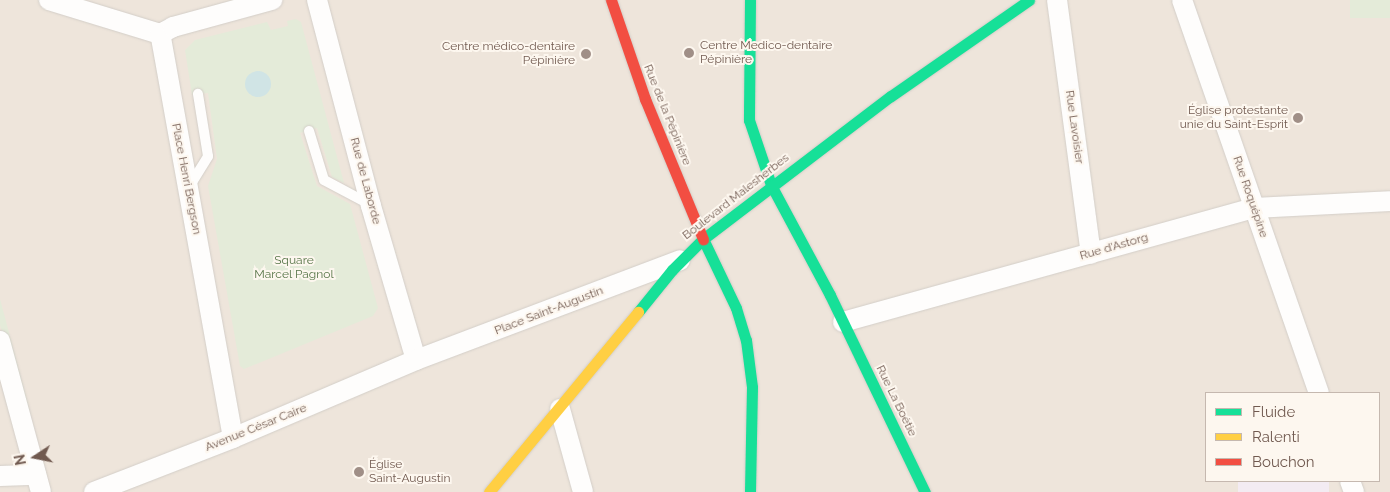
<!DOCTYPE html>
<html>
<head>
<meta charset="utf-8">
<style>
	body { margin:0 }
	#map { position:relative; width:1390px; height:492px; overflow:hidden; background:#f6f2ed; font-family:Raleway,sans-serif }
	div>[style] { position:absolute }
	.residential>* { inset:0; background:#eee5db }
	.education>* { inset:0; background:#f3ebf2; transform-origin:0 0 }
	.green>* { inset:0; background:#e4ebd9; transform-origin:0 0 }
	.water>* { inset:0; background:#d0e4e5 }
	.round { border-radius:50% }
	.roads { filter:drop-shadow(0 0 1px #d3cec8) drop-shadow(0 0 1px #d3cec8) }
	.lane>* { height:10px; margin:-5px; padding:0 5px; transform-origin:5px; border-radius:5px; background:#fefdfc }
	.street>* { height:20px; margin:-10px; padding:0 10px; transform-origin:10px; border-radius:10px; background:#fefdfc }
	.fast>* { height:11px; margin:-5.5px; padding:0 5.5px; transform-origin:5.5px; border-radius:5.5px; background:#16e098 }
	.slow>* { height:11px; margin:-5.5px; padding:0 5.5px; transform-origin:5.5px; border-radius:5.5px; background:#ffcf43 }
	.jam>* { height:11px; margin:-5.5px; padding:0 5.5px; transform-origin:5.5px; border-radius:5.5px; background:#f24e42 }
	.dots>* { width:14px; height:14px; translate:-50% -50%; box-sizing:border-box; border:2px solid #fdf7ef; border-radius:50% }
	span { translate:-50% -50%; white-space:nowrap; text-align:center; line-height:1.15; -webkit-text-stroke:4px #fdf7ef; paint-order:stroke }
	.poi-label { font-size:12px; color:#715a50 }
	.left { translate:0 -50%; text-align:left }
	.right { translate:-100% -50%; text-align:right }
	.street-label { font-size:12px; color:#715a50 }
	.park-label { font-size:12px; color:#587649 }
	.legend { position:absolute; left:1205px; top:392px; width:175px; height:90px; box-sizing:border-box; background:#fdf7ef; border:1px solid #c5b8af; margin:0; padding:6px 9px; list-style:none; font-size:15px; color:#715a50 }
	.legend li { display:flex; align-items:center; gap:10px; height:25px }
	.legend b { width:25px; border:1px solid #c5b8af }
	.north { position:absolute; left:10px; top:432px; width:50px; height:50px; -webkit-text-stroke:4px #fdf7ef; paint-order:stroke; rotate:259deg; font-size:14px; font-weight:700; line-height:20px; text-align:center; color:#715a50 }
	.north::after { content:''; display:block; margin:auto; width:18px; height:22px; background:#715a50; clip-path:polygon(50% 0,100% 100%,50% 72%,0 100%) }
</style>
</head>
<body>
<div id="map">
	<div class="residential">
		<i style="clip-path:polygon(evenodd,0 0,1390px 0,1390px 492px,0 492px,0 0,1206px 393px,1379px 393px,1379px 481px,1206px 481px,1206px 393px)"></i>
	</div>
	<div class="education">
		<i style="left:1238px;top:481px;width:91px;height:12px"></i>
	</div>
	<div class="green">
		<i style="left:1350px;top:0;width:40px;height:18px"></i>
		<i style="clip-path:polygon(296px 19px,301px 22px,344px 183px,332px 177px,317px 128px,300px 133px,317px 186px,350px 204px,378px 308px,373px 316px,244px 369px,240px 366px,208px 186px,217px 159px,208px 93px,192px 95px,185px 50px,195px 40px,267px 22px,271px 30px,288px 26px,287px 21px)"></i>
		<i style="clip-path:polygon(0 299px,30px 411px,24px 413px,0 325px)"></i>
	</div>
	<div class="water">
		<i class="round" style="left:245px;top:71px;width:26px;height:26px"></i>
	</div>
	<div class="roads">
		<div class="lane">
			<i style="left:309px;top:131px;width:51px;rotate:73deg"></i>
			<i style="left:324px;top:180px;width:53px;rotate:28deg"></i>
			<i style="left:189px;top:187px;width:36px;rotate:-58deg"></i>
			<i style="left:208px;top:156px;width:63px;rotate:-99.2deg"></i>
		</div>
		<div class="street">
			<i style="left:49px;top:0;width:116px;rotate:17deg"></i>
			<i style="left:317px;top:0;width:213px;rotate:75.3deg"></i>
			<i style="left:371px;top:206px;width:160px;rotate:73.7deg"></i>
			<i style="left:1057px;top:0;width:256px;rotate:82.4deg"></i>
			<i style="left:1182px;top:0;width:416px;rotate:70.8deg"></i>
			<i style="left:843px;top:322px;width:427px;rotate:-15.5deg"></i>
			<i style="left:1254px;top:208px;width:136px;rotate:-2.9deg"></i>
			<i style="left:0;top:341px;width:156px;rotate:74.8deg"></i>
			<i style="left:560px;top:409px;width:86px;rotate:74.5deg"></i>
			<i style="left:233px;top:438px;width:411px;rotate:-100.2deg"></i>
			<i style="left:160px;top:34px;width:15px;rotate:-28deg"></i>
			<i style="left:173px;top:27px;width:103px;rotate:-15.3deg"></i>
			<i style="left:0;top:476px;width:36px;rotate:-2deg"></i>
			<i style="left:1350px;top:481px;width:12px;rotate:70deg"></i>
			<i style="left:94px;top:492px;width:149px;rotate:-21.2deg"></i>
			<i style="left:233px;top:438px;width:199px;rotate:-23.1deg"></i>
			<i style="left:416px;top:360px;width:282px;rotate:-20.7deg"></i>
		</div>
		<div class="fast">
			<i style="left:750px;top:0;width:120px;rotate:90.5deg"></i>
			<i style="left:749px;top:120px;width:69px;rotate:71.3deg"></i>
			<i style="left:771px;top:185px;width:125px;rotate:61.8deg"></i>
			<i style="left:830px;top:295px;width:219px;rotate:64.3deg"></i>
			<i style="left:703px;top:239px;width:76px;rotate:64.4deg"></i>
			<i style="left:736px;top:308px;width:34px;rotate:73deg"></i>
			<i style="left:746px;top:340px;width:47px;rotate:82.7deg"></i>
			<i style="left:752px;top:387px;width:105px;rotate:91.1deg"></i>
			<i style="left:638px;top:312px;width:54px;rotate:-51deg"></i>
			<i style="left:672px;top:270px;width:44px;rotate:-45deg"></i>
			<i style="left:703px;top:239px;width:236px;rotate:-37.3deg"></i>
			<i style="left:891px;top:96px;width:168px;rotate:-34.8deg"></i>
		</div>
		<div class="slow">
			<i style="left:489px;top:492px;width:234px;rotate:-50.4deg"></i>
		</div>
		<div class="jam">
			<i style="left:611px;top:0;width:105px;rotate:71deg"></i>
			<i style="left:645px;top:99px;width:152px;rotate:67.5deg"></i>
		</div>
	</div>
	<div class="dots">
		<i style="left:689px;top:53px;background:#a08f87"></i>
		<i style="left:586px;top:54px;background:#a08f87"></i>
		<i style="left:1298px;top:118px;background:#a08f87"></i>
		<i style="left:359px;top:472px;background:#a08f87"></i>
	</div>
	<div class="poi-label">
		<span class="left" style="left:700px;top:53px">Centre Medico-dentaire<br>Pépinière</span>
		<span class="right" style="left:575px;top:54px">Centre médico-dentaire<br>Pépinière</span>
		<span class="right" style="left:1288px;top:118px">Église protestante<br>unie du Saint-Esprit</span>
		<span class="left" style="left:369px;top:472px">Église<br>Saint-Augustin</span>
	</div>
	<div class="street-label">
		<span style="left:667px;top:115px;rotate:68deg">Rue de la Pépinière</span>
		<span style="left:1074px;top:127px;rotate:82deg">Rue Lavoisier</span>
		<span style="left:186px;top:179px;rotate:79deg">Place Henri Bergson</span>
		<span style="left:365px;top:181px;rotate:75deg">Rue de Laborde</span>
		<span style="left:736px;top:197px;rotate:-38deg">Boulevard Malesherbes</span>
		<span style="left:1250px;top:197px;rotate:71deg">Rue Roquépine</span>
		<span style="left:1114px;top:247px;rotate:-16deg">Rue d'Astorg</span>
		<span style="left:549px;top:311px;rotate:-21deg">Place Saint-Augustin</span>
		<span style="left:896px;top:401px;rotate:64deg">Rue La Boétie</span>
		<span style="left:256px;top:428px;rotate:-22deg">Avenue César Caire</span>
	</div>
	<div class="park-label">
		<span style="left:294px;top:268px">Square<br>Marcel Pagnol</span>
	</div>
	<ul class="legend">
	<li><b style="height:6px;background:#16e098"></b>Fluide</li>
	<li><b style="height:6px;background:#ffcf43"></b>Ralenti</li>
	<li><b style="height:6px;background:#f24e42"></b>Bouchon</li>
	</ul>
	<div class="north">N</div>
</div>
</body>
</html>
